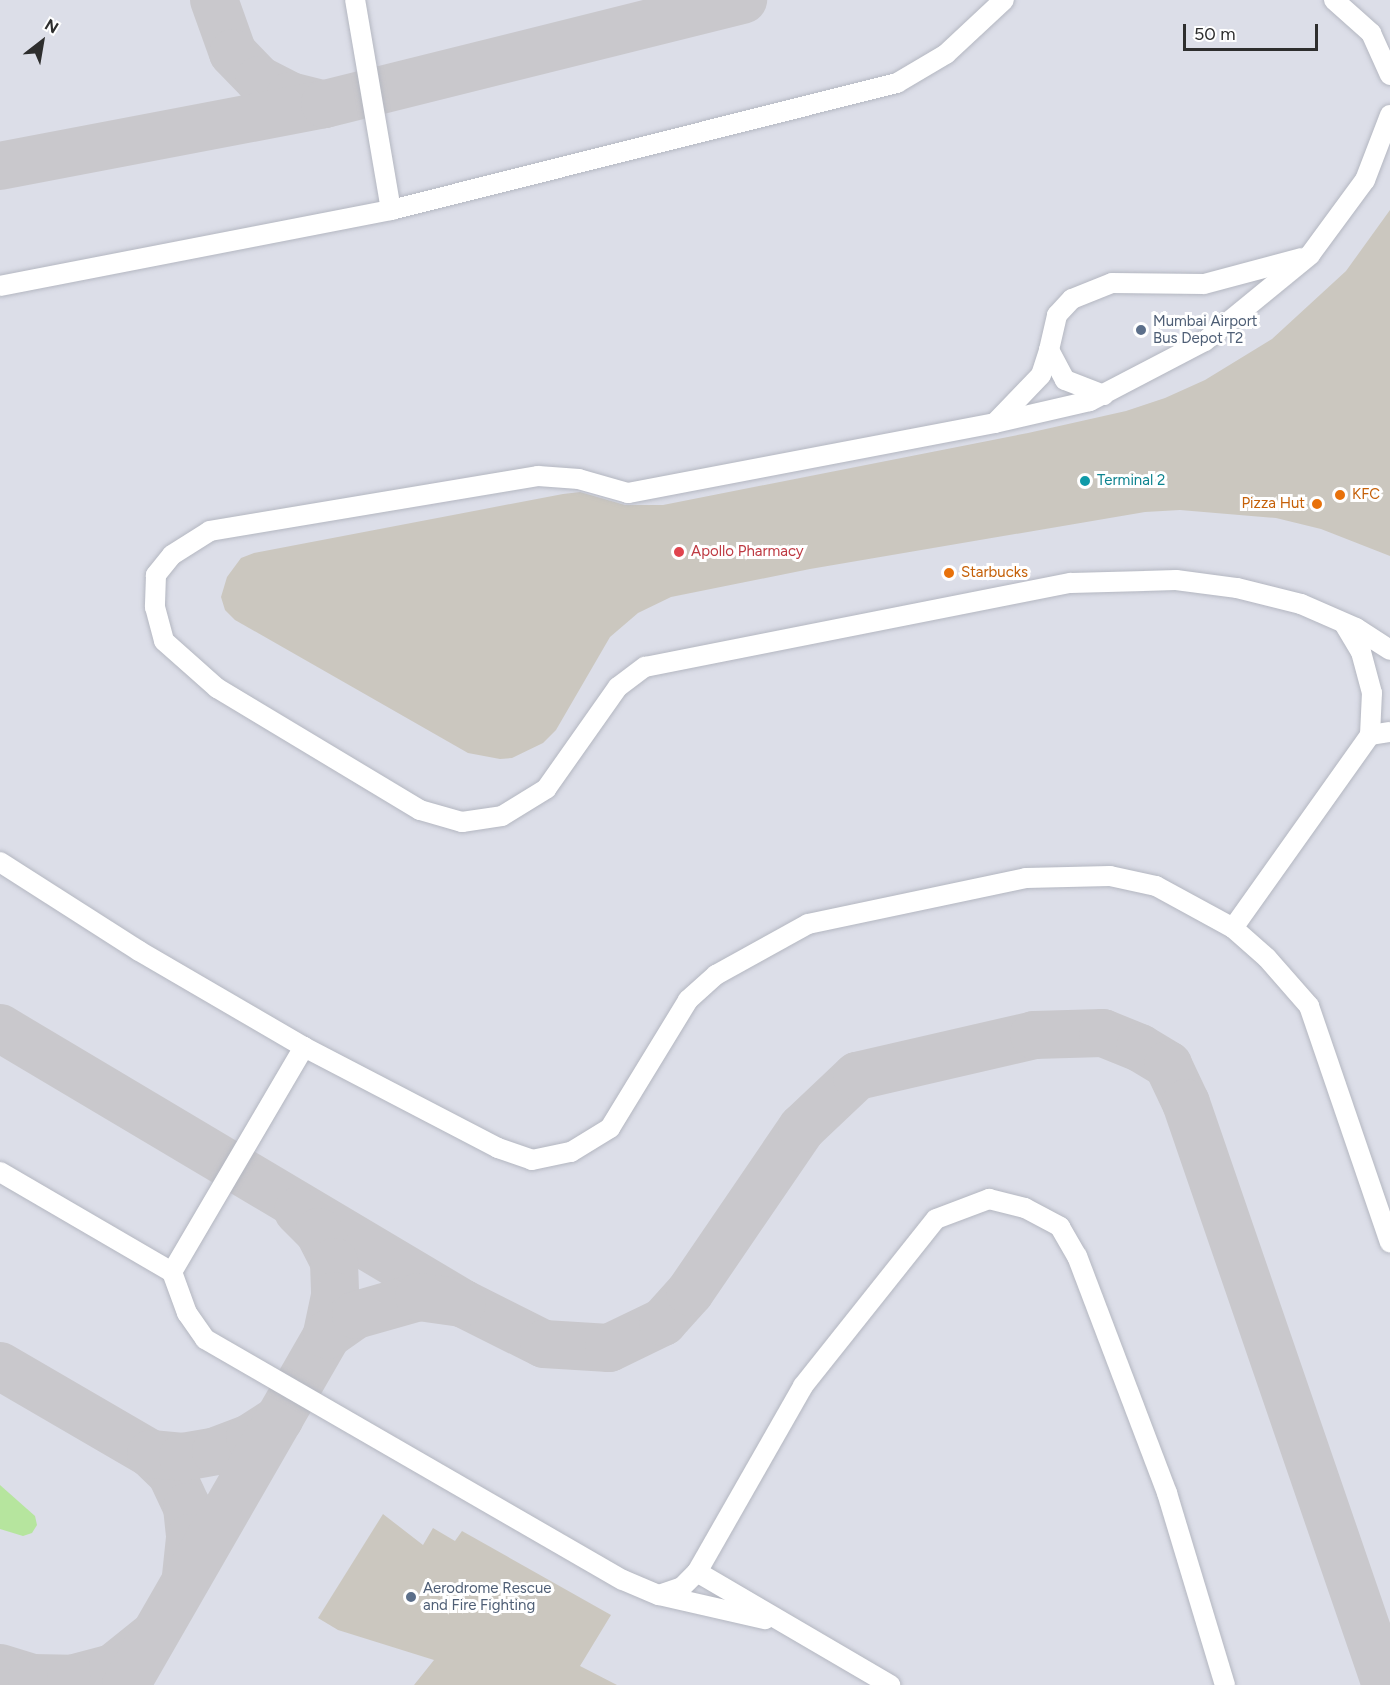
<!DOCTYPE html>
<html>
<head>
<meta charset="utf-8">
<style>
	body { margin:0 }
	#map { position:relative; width:1390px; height:1685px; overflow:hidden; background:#efe9e1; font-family:Figtree,sans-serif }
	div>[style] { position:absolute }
	.airport>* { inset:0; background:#dcdee8; transform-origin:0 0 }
	.green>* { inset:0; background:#b6e59e }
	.taxiway>* { height:48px; margin:-24px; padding:0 24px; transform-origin:24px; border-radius:24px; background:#c9c8cc }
	.building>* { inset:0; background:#cbc7bf }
	.roads { filter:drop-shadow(0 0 2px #b4b7c1) drop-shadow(0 0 2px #b4b7c1) }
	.minor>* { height:20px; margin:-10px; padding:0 10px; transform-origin:10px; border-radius:10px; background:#fff }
	.dots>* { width:16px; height:16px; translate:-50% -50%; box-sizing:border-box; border:3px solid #fff; border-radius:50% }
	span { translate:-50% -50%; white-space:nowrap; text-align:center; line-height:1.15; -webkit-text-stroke:6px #fff; paint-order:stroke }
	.service-label { font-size:15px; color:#4e5e75 }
	.left { translate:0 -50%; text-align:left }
	.culture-label { font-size:15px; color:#0d838f }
	.food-label { font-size:15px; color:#c56008 }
	.right { translate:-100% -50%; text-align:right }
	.health-label { font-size:15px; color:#be3a42 }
	.north { position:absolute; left:12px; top:12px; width:60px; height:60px; -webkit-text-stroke:4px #fff; paint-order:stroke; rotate:31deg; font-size:16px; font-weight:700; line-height:24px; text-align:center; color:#2e2e2e }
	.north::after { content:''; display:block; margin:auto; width:21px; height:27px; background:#2e2e2e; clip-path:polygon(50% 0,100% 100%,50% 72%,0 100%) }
	.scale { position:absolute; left:1183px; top:24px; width:135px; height:27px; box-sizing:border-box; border:3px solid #2e2e2e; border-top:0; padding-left:8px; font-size:18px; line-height:21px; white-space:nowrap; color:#2e2e2e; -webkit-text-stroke:4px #fff; paint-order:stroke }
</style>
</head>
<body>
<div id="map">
	<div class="airport">
		<i style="left:0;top:0;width:1390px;height:1685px"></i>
	</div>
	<div class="green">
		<i style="clip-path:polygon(0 1485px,35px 1516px,37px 1525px,32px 1533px,23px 1536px,0 1529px)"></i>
	</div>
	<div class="taxiway">
		<i style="left:214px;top:0;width:56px;rotate:70.3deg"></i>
		<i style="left:233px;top:53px;width:37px;rotate:46deg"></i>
		<i style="left:259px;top:80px;width:35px;rotate:27deg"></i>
		<i style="left:290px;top:96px;width:34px;rotate:14deg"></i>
		<i style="left:0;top:166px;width:331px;rotate:-10.8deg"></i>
		<i style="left:325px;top:104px;width:431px;rotate:-14deg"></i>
		<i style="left:0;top:1028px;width:540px;rotate:30.75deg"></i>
		<i style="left:464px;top:1304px;width:89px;rotate:26.6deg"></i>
		<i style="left:544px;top:1344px;width:65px;rotate:3.5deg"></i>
		<i style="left:609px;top:1348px;width:60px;rotate:-25.7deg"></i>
		<i style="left:663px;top:1322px;width:40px;rotate:-48deg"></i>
		<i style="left:690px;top:1292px;width:199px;rotate:-55.7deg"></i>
		<i style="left:802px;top:1128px;width:76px;rotate:-43.4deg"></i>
		<i style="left:857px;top:1076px;width:182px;rotate:-13deg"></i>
		<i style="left:1034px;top:1035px;width:69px;rotate:-1.7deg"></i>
		<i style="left:1103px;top:1033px;width:40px;rotate:22deg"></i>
		<i style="left:1140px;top:1048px;width:33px;rotate:31deg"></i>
		<i style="left:1168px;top:1065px;width:42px;rotate:64.7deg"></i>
		<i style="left:1186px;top:1103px;width:615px;rotate:71.04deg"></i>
		<i style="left:298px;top:1211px;width:30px;rotate:45deg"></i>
		<i style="left:319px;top:1232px;width:34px;rotate:63deg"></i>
		<i style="left:334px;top:1262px;width:34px;rotate:88deg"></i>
		<i style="left:335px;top:1296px;width:40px;rotate:102deg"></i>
		<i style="left:0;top:1366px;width:175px;rotate:30.2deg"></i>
		<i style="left:151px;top:1454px;width:28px;rotate:44deg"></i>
		<i style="left:171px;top:1473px;width:38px;rotate:65deg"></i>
		<i style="left:187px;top:1507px;width:31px;rotate:84deg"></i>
		<i style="left:190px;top:1538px;width:39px;rotate:96deg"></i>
		<i style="left:151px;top:1454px;width:32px;rotate:5deg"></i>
		<i style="left:183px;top:1457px;width:34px;rotate:-10deg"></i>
		<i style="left:216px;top:1451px;width:36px;rotate:-21deg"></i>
		<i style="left:250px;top:1438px;width:35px;rotate:-33deg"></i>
		<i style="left:0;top:1668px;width:34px;rotate:17deg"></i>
		<i style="left:32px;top:1678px;width:39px;rotate:1deg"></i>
		<i style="left:71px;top:1679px;width:43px;rotate:-14.7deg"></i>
		<i style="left:113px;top:1668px;width:48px;rotate:-39deg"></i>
		<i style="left:126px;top:1685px;width:404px;rotate:-60.1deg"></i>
		<i style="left:327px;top:1335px;width:35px;rotate:-35deg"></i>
		<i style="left:356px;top:1315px;width:66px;rotate:-15.9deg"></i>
		<i style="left:419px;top:1297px;width:43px;rotate:7.9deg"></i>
	</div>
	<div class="building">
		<i style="clip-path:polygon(1390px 210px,1390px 556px,1321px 529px,1276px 518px,1180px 510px,1145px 512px,810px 569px,671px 597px,638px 613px,610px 637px,556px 730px,543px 743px,512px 758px,500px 759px,468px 753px,235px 620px,225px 610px,221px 597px,227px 577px,241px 558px,254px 553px,563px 494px,580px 492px,625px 505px,663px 505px,1028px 433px,1126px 411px,1165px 398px,1205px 380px,1272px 339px,1346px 271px)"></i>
		<i style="clip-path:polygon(383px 1514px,423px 1545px,433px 1528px,455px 1541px,462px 1531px,611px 1615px,580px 1666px,617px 1685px,414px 1685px,434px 1660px,338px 1630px,318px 1618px)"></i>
	</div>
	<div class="roads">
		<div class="minor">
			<i style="left:1334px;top:0;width:50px;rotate:41.7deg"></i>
			<i style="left:1371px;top:33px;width:46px;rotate:65.7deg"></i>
			<i style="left:1390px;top:115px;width:70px;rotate:111deg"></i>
			<i style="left:1365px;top:180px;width:93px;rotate:126.3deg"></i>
			<i style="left:1310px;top:255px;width:136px;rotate:140.7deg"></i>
			<i style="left:1205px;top:341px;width:130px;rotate:152.4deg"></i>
			<i style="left:1090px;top:401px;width:98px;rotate:167deg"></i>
			<i style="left:995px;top:423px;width:374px;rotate:169.2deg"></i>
			<i style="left:628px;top:493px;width:51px;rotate:-164.1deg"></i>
			<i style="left:579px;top:479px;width:41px;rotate:-175.8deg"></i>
			<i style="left:538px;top:476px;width:333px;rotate:170.5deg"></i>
			<i style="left:210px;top:531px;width:45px;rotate:147.7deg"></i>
			<i style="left:172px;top:555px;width:26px;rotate:129deg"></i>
			<i style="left:156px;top:575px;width:32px;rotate:92deg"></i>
			<i style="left:155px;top:607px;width:35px;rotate:75deg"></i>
			<i style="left:164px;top:641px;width:71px;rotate:41.6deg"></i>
			<i style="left:217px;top:688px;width:237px;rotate:31deg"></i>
			<i style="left:420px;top:810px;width:44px;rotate:15.9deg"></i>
			<i style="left:462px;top:822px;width:40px;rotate:-8.5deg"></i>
			<i style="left:502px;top:816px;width:52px;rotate:-31.5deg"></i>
			<i style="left:546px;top:789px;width:125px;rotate:-54.8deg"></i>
			<i style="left:618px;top:687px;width:34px;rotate:-37deg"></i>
			<i style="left:645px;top:667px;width:434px;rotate:-11.2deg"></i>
			<i style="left:1071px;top:583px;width:105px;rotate:-1.6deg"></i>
			<i style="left:1176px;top:580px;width:62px;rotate:7.5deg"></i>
			<i style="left:1237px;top:588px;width:66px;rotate:14deg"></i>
			<i style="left:1301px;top:604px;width:60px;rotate:23.6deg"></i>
			<i style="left:1356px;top:628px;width:40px;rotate:32.9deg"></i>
			<i style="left:391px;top:210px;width:522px;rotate:-14.09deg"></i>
			<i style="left:897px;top:83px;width:57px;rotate:-30.6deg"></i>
			<i style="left:946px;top:54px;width:79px;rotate:-43deg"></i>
			<i style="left:0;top:286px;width:398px;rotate:-11deg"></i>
			<i style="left:391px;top:210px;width:213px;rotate:-99.7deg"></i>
			<i style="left:1104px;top:395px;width:42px;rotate:-159deg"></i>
			<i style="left:1065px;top:380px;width:34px;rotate:-118deg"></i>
			<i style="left:1049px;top:350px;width:36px;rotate:-77deg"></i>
			<i style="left:1057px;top:315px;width:22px;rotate:-47deg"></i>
			<i style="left:1072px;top:299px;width:43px;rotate:-21.8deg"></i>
			<i style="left:1112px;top:283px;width:92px;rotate:0.6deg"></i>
			<i style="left:1204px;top:284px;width:101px;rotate:-14.9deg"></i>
			<i style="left:995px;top:423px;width:66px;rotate:-46.2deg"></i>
			<i style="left:1041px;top:375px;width:26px;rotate:-72deg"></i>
			<i style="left:1370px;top:735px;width:20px;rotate:-9deg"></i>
			<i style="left:0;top:862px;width:165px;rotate:32.6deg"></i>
			<i style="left:139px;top:951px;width:191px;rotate:30.2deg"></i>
			<i style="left:304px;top:1047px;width:219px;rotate:27.5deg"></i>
			<i style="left:498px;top:1148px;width:36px;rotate:19deg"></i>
			<i style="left:532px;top:1160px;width:40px;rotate:-12deg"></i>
			<i style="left:571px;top:1152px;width:46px;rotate:-31.6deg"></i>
			<i style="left:610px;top:1128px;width:150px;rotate:-58.6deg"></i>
			<i style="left:688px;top:1000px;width:38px;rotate:-42deg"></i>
			<i style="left:716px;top:975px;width:105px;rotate:-29deg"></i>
			<i style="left:808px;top:924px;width:223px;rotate:-11.9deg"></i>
			<i style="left:1026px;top:878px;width:84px;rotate:-1.4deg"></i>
			<i style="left:1110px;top:876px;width:47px;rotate:12.3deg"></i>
			<i style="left:1156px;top:886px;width:88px;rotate:28.6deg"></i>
			<i style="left:1233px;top:928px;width:45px;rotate:41.4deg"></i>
			<i style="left:1267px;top:958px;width:64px;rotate:48.8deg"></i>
			<i style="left:1309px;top:1006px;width:250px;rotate:71.1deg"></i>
			<i style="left:1233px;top:928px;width:237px;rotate:-54.6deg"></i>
			<i style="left:1370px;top:735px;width:42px;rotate:-87.3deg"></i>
			<i style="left:1372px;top:693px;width:42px;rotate:-105deg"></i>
			<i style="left:1361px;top:652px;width:33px;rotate:-121deg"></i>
			<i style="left:0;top:1172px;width:199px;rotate:30.2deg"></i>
			<i style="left:172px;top:1272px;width:261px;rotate:-59.6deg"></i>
			<i style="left:172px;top:1272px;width:44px;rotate:69.9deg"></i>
			<i style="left:187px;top:1313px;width:32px;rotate:55deg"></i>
			<i style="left:205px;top:1339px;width:482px;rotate:30deg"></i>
			<i style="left:623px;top:1580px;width:39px;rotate:23deg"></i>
			<i style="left:659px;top:1595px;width:24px;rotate:-19deg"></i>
			<i style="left:682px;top:1587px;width:21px;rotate:-45deg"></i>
			<i style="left:697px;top:1572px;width:214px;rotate:-60.3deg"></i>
			<i style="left:803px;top:1386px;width:213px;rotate:-51.5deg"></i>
			<i style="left:936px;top:1219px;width:57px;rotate:-20.7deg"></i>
			<i style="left:989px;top:1199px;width:37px;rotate:14deg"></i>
			<i style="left:1025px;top:1208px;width:40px;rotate:28deg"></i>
			<i style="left:1060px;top:1227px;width:34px;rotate:60deg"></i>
			<i style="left:1077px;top:1256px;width:254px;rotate:69.2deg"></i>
			<i style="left:1167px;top:1493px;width:201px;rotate:73.2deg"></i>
			<i style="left:697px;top:1572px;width:224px;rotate:30.3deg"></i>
			<i style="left:659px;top:1595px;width:109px;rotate:12.8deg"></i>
		</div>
	</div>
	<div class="dots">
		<i style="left:1141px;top:330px;background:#5c6f8a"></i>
		<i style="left:1085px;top:481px;background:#0f9aa8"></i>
		<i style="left:1340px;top:495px;background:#e8710a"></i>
		<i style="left:1317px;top:504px;background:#e8710a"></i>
		<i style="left:679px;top:552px;background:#e0444e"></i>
		<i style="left:949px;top:573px;background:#e8710a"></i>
		<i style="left:411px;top:1597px;background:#5c6f8a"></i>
	</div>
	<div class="service-label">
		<span class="left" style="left:1153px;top:330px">Mumbai Airport<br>Bus Depot T2</span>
		<span class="left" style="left:423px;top:1597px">Aerodrome Rescue<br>and Fire Fighting</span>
	</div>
	<div class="culture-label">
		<span class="left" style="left:1097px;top:481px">Terminal 2</span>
	</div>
	<div class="food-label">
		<span class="left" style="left:1352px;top:495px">KFC</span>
		<span class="right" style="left:1305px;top:504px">Pizza Hut</span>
		<span class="left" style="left:961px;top:573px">Starbucks</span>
	</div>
	<div class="health-label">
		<span class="left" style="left:691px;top:552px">Apollo Pharmacy</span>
	</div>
	<div class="north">N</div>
	<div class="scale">50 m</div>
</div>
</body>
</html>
